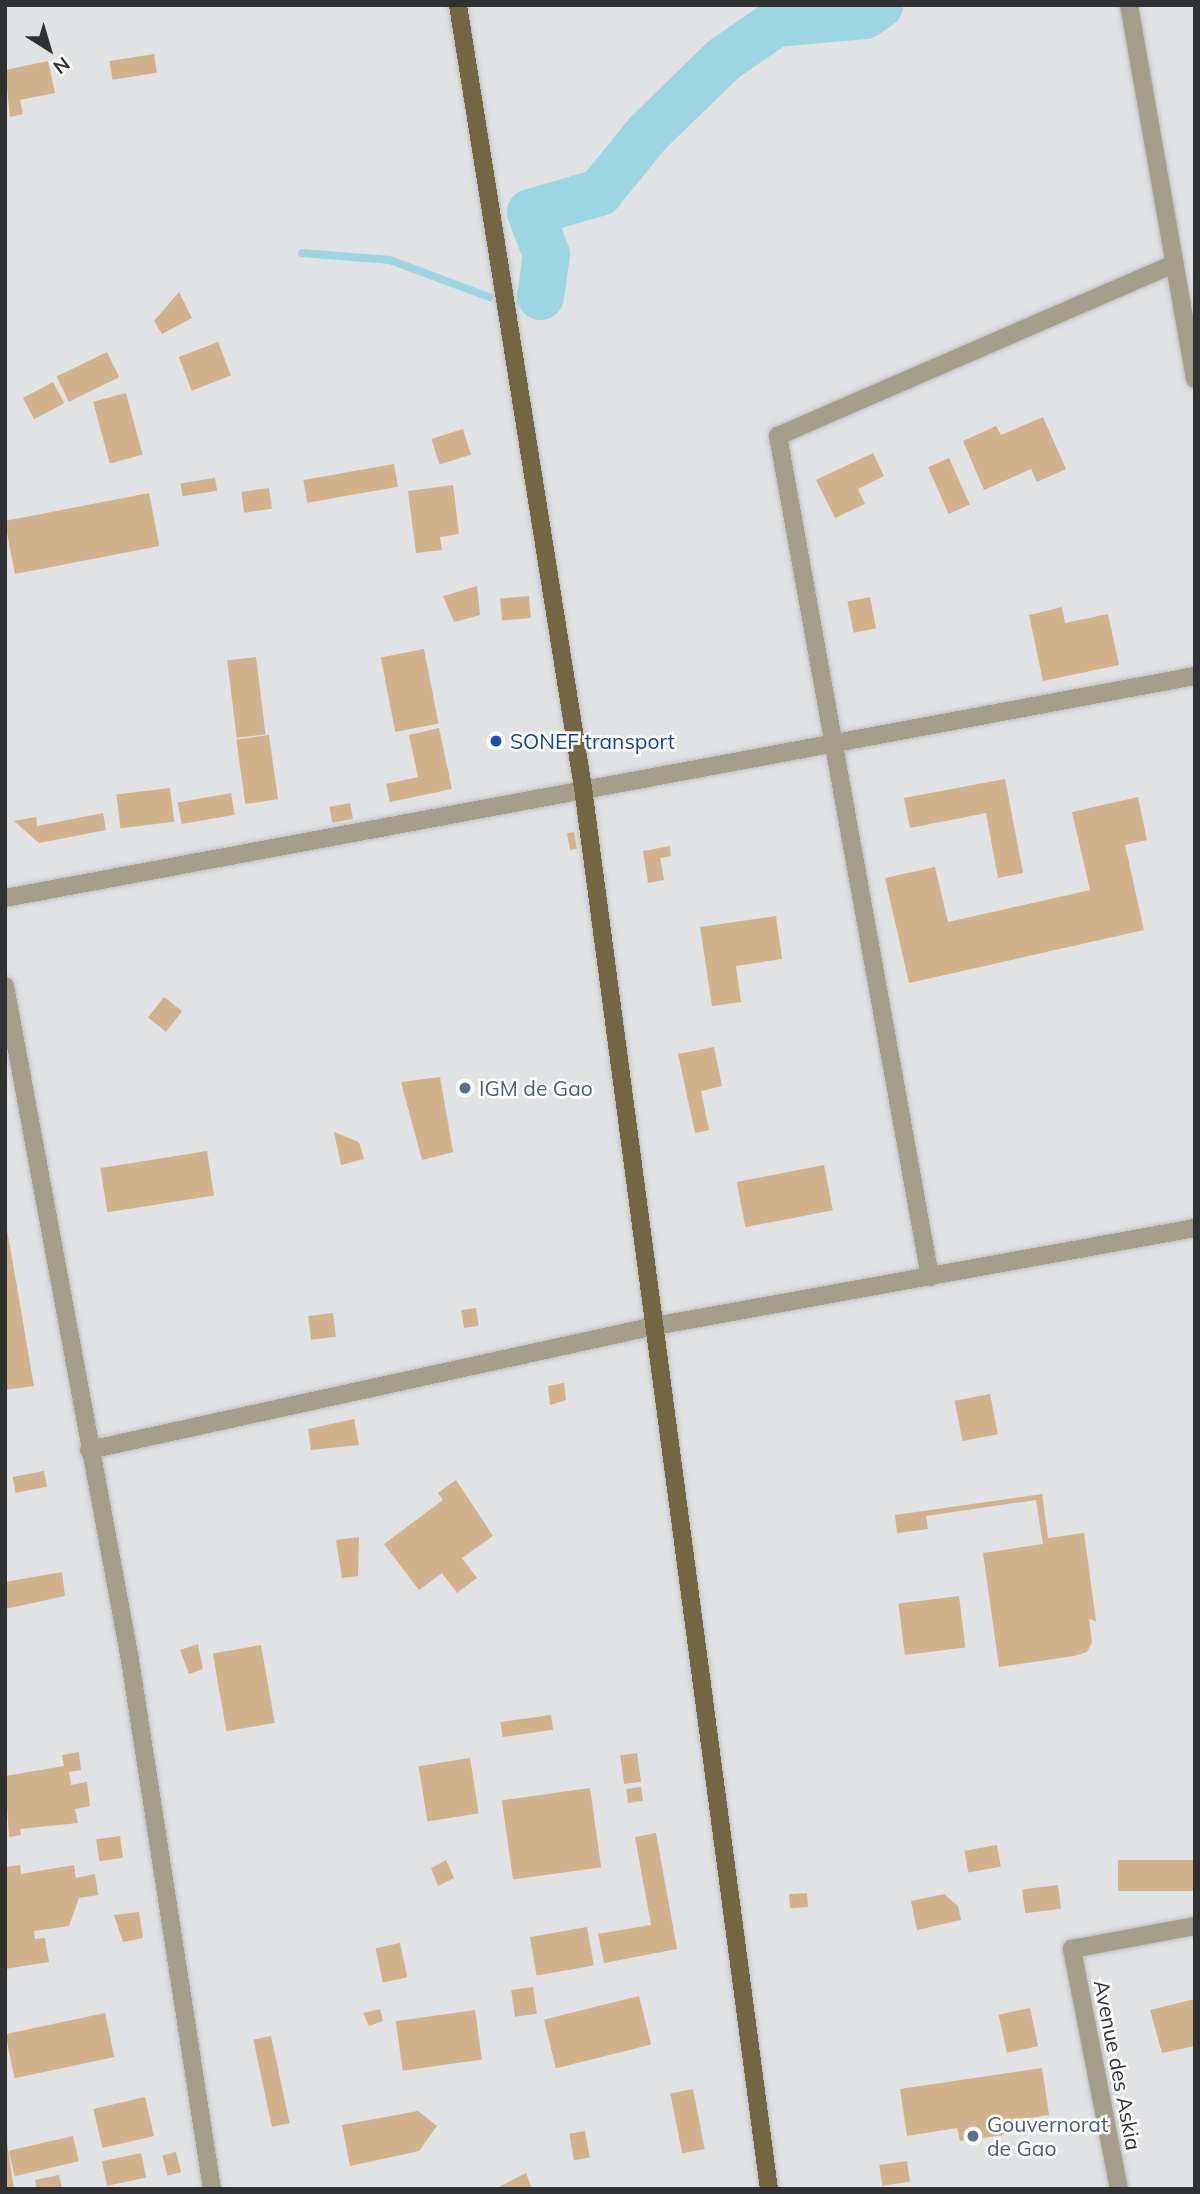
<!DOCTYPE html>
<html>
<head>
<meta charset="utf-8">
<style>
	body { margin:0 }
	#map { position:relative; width:1200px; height:2194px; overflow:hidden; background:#e0e2e4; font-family:Mulish,sans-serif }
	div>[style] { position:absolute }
	.stream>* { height:8px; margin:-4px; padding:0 4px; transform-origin:4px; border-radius:4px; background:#9bd6e1 }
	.river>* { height:47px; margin:-23.5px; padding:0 23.5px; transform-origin:23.5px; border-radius:23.5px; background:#9bd6e1 }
	.building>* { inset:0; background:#d2b18d; transform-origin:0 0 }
	.roads { filter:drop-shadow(0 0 2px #bdbfc0) drop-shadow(0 0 2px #bdbfc0) }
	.street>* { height:18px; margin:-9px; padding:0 9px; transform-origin:9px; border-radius:9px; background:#a59e8b }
	.primary>* { height:18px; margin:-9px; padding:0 9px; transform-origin:9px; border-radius:9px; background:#726643 }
	.dots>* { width:19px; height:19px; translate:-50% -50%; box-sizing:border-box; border:4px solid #fff; border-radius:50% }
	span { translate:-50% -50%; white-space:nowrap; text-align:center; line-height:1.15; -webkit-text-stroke:5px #fff; paint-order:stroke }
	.transit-label { font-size:21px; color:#164399 }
	.left { translate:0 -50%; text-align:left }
	.service-label { font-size:21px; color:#4e5e75 }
	.street-label { font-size:21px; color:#303132 }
	.frame { position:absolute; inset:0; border:7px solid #303132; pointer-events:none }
	.north { position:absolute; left:14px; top:14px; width:70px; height:70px; -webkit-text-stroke:5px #fff; paint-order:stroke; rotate:143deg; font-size:19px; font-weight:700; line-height:28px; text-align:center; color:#303132 }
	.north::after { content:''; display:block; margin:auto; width:24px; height:32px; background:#303132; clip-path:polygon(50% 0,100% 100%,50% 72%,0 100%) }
</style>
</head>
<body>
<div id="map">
	<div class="stream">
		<i style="left:302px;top:253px;width:88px;rotate:4.5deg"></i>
		<i style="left:390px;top:260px;width:106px;rotate:20.5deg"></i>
	</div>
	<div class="river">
		<i style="left:540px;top:296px;width:42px;rotate:-81.9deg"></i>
		<i style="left:546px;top:254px;width:45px;rotate:-110.9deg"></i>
		<i style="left:530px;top:212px;width:72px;rotate:-16.2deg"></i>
		<i style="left:599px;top:192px;width:76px;rotate:-50.9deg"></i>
		<i style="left:647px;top:133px;width:106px;rotate:-44.2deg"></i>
		<i style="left:723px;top:59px;width:63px;rotate:-34.7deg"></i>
		<i style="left:775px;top:23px;width:89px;rotate:-5.1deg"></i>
		<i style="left:864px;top:15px;width:18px;rotate:-34deg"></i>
	</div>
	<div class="building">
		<i style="left:154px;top:54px;width:19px;height:45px;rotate:81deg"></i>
		<i style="clip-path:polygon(48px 61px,55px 93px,20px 100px,23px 114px,10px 117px,5px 70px)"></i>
		<i style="clip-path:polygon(179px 292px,192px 318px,162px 334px,154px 321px)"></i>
		<i style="left:218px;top:342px;width:36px;height:42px;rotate:69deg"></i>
		<i style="left:107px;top:352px;width:28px;height:56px;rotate:64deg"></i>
		<i style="left:53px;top:382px;width:24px;height:34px;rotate:62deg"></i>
		<i style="left:126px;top:393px;width:64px;height:34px;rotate:75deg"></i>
		<i style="clip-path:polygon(1043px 417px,1066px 469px,1037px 482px,1031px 469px,984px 490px,963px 441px,996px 426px,1001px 435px)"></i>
		<i style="left:463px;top:429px;width:27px;height:33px;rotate:73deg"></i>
		<i style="clip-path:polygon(873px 453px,884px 476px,858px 489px,865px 504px,835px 518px,816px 480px)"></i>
		<i style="left:949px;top:458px;width:51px;height:23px;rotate:66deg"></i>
		<i style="left:394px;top:464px;width:23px;height:92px;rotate:80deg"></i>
		<i style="left:215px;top:478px;width:13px;height:35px;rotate:81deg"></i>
		<i style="clip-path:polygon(453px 485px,459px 534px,440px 537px,442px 550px,416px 553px,408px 491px)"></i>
		<i style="left:269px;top:488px;width:21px;height:28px;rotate:82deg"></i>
		<i style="left:149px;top:493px;width:54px;height:147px;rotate:79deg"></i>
		<i style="clip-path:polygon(477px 586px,480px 615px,454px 622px,443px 596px)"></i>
		<i style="left:529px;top:596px;width:22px;height:29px;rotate:85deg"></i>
		<i style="left:870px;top:597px;width:32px;height:23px;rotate:79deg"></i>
		<i style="clip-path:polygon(1062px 607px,1065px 623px,1108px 614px,1119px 665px,1043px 681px,1029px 615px)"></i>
		<i style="left:424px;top:649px;width:76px;height:44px;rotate:79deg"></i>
		<i style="left:256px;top:657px;width:78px;height:29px;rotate:83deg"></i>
		<i style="clip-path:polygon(439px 728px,452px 789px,390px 802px,386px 784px,418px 777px,409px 735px)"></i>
		<i style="left:269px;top:735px;width:65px;height:33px;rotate:82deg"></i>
		<i style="clip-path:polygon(1005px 779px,1023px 873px,998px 878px,986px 813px,910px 828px,904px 798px)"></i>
		<i style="left:170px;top:788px;width:34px;height:54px;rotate:83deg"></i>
		<i style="left:231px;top:793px;width:22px;height:54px;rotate:80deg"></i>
		<i style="clip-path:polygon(1138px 797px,1147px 840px,1125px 845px,1144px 930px,909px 983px,885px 878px,935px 867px,948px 922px,1090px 890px,1072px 812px)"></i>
		<i style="left:350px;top:803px;width:16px;height:21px;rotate:79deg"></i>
		<i style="clip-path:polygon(103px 813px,106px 830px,39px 843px,14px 821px,36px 817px,37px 826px)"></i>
		<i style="left:574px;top:832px;width:17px;height:7px;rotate:80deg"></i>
		<i style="clip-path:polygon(670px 846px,671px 856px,660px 858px,664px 880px,648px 883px,643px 851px)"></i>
		<i style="clip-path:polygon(776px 916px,782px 959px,736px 966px,741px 1002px,712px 1006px,700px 927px)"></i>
		<i style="left:164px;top:997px;width:23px;height:26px;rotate:38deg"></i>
		<i style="clip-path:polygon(714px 1047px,722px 1086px,701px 1091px,709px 1130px,695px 1133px,678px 1054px)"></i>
		<i style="clip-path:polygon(440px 1077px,453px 1152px,422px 1160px,401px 1082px)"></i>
		<i style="clip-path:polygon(334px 1132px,359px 1142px,364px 1159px,341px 1165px)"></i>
		<i style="left:207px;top:1151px;width:45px;height:108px;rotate:81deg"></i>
		<i style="left:824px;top:1165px;width:46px;height:89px;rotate:79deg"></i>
		<i style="clip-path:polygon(5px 1218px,34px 1386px,5px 1390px)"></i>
		<i style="left:476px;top:1308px;width:18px;height:15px;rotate:81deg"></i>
		<i style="left:333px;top:1313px;width:24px;height:25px;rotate:83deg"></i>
		<i style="clip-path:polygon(564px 1383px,566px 1400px,550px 1405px,548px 1386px)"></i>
		<i style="left:990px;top:1394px;width:41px;height:36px;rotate:79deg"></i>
		<i style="clip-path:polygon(354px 1419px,359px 1445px,311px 1450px,308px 1429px)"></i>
		<i style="left:44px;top:1471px;width:16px;height:32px;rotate:79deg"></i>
		<i style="clip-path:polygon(456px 1480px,493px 1536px,462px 1558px,477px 1578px,457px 1593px,442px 1573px,419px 1590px,384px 1544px,443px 1500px,438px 1493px)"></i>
		<i style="clip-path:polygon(1042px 1494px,1048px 1538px,1084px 1533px,1096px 1621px,1089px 1619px,1092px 1642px,1087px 1652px,1074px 1656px,999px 1667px,983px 1553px,1043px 1544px,1036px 1500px,926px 1516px,928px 1529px,897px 1533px,895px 1515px)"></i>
		<i style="clip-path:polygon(359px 1537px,358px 1576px,342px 1578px,336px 1540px)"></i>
		<i style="clip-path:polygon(62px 1572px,65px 1596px,5px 1609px,5px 1582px)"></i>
		<i style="left:959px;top:1596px;width:52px;height:61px;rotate:83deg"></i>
		<i style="clip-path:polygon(198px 1644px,203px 1669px,189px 1674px,180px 1650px)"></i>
		<i style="left:261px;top:1645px;width:79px;height:49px;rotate:80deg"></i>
		<i style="left:551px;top:1715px;width:15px;height:51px;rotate:82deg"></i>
		<i style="clip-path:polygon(79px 1752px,81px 1770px,69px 1772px,71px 1785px,87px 1782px,90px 1806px,75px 1809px,78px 1823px,20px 1829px,21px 1835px,9px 1837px,5px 1776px,64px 1766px,62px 1755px)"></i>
		<i style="left:637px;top:1753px;width:29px;height:17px;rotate:82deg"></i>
		<i style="left:470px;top:1758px;width:56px;height:52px;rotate:81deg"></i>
		<i style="left:641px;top:1787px;width:14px;height:15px;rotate:82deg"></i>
		<i style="left:590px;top:1788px;width:80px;height:89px;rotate:82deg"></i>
		<i style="clip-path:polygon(656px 1833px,677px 1949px,604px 1963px,598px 1934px,651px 1925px,635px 1837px)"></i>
		<i style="left:120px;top:1836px;width:22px;height:24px;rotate:82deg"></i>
		<i style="left:997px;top:1845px;width:22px;height:33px;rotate:80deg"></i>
		<i style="clip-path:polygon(446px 1860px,454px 1878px,438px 1886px,431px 1868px)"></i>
		<i style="left:1195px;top:1860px;width:31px;height:77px;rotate:90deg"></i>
		<i style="clip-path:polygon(20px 1865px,21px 1874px,74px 1865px,76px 1878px,95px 1874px,98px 1895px,79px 1898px,69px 1926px,34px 1931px,35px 1939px,45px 1938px,49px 1962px,5px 1969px,5px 1867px)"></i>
		<i style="left:1058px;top:1885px;width:24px;height:36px;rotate:83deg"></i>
		<i style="left:807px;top:1893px;width:14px;height:18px;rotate:86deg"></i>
		<i style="clip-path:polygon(944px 1894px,958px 1906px,961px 1920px,917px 1930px,911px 1901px)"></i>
		<i style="clip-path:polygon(139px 1912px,143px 1938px,123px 1942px,114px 1915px)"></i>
		<i style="left:587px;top:1927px;width:39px;height:58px;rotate:80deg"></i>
		<i style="left:400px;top:1943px;width:35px;height:25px;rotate:78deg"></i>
		<i style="left:533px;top:1987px;width:27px;height:22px;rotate:82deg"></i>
		<i style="left:639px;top:1996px;width:50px;height:98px;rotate:76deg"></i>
		<i style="clip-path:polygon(1195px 1999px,1195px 2046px,1162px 2053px,1150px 2010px)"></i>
		<i style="left:1030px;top:2008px;width:39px;height:32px;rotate:78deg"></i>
		<i style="clip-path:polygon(380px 2009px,383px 2021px,369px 2026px,363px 2013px)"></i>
		<i style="left:475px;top:2010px;width:50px;height:80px;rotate:82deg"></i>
		<i style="left:105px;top:2013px;width:45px;height:102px;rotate:78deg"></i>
		<i style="left:271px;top:2036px;width:89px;height:18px;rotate:78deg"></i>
		<i style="clip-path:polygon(1042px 2068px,1049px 2115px,1002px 2122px,1004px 2135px,960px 2141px,957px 2128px,907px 2136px,900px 2089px)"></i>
		<i style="left:693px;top:2089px;width:61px;height:23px;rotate:79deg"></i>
		<i style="left:145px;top:2097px;width:40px;height:53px;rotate:77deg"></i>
		<i style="clip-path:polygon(418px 2111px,437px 2126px,419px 2151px,350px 2166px,342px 2125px)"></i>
		<i style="left:585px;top:2131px;width:27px;height:16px;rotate:80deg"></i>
		<i style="left:73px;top:2136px;width:26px;height:66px;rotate:77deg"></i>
		<i style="clip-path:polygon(5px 2143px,7px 2143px,14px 2189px,5px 2189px)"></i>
		<i style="left:176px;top:2152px;width:21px;height:14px;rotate:76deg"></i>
		<i style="left:141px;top:2153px;width:25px;height:40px;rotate:78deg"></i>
		<i style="left:907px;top:2161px;width:21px;height:28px;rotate:82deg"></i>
		<i style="clip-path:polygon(526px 2173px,532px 2189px,495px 2189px)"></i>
		<i style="clip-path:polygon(59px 2175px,62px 2189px,37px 2189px,35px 2180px)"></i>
	</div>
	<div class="roads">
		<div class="street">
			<i style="left:1129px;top:5px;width:380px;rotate:80deg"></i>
			<i style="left:5px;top:898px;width:1211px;rotate:-10.57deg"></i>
			<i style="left:5px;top:986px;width:685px;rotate:79.49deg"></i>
			<i style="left:130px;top:1660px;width:535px;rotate:81.19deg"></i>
			<i style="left:930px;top:1277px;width:855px;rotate:-100.24deg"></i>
			<i style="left:778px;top:436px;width:430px;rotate:-23.5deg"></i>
			<i style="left:89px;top:1450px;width:579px;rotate:-12.36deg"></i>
			<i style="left:655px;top:1326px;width:549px;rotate:-10.29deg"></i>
			<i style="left:1119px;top:2189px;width:245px;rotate:-101.1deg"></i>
			<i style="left:1072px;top:1949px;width:125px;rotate:-10.6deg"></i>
		</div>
		<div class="primary">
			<i style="left:458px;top:5px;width:793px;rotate:80.93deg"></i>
			<i style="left:583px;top:788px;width:1413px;rotate:82.44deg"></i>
		</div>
	</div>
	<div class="dots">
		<i style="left:496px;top:741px;background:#1a4fb4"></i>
		<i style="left:465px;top:1088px;background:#5c6f8a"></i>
		<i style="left:973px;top:2136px;background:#5c6f8a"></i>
	</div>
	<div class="transit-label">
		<span class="left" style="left:510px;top:741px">SONEF transport</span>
	</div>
	<div class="service-label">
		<span class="left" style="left:479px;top:1088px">IGM de Gao</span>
		<span class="left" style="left:987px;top:2136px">Gouvernorat<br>de Gao</span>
	</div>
	<div class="street-label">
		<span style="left:1118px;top:2065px;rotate:79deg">Avenue des Askia</span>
	</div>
	<div class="frame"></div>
	<div class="north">N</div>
</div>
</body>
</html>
